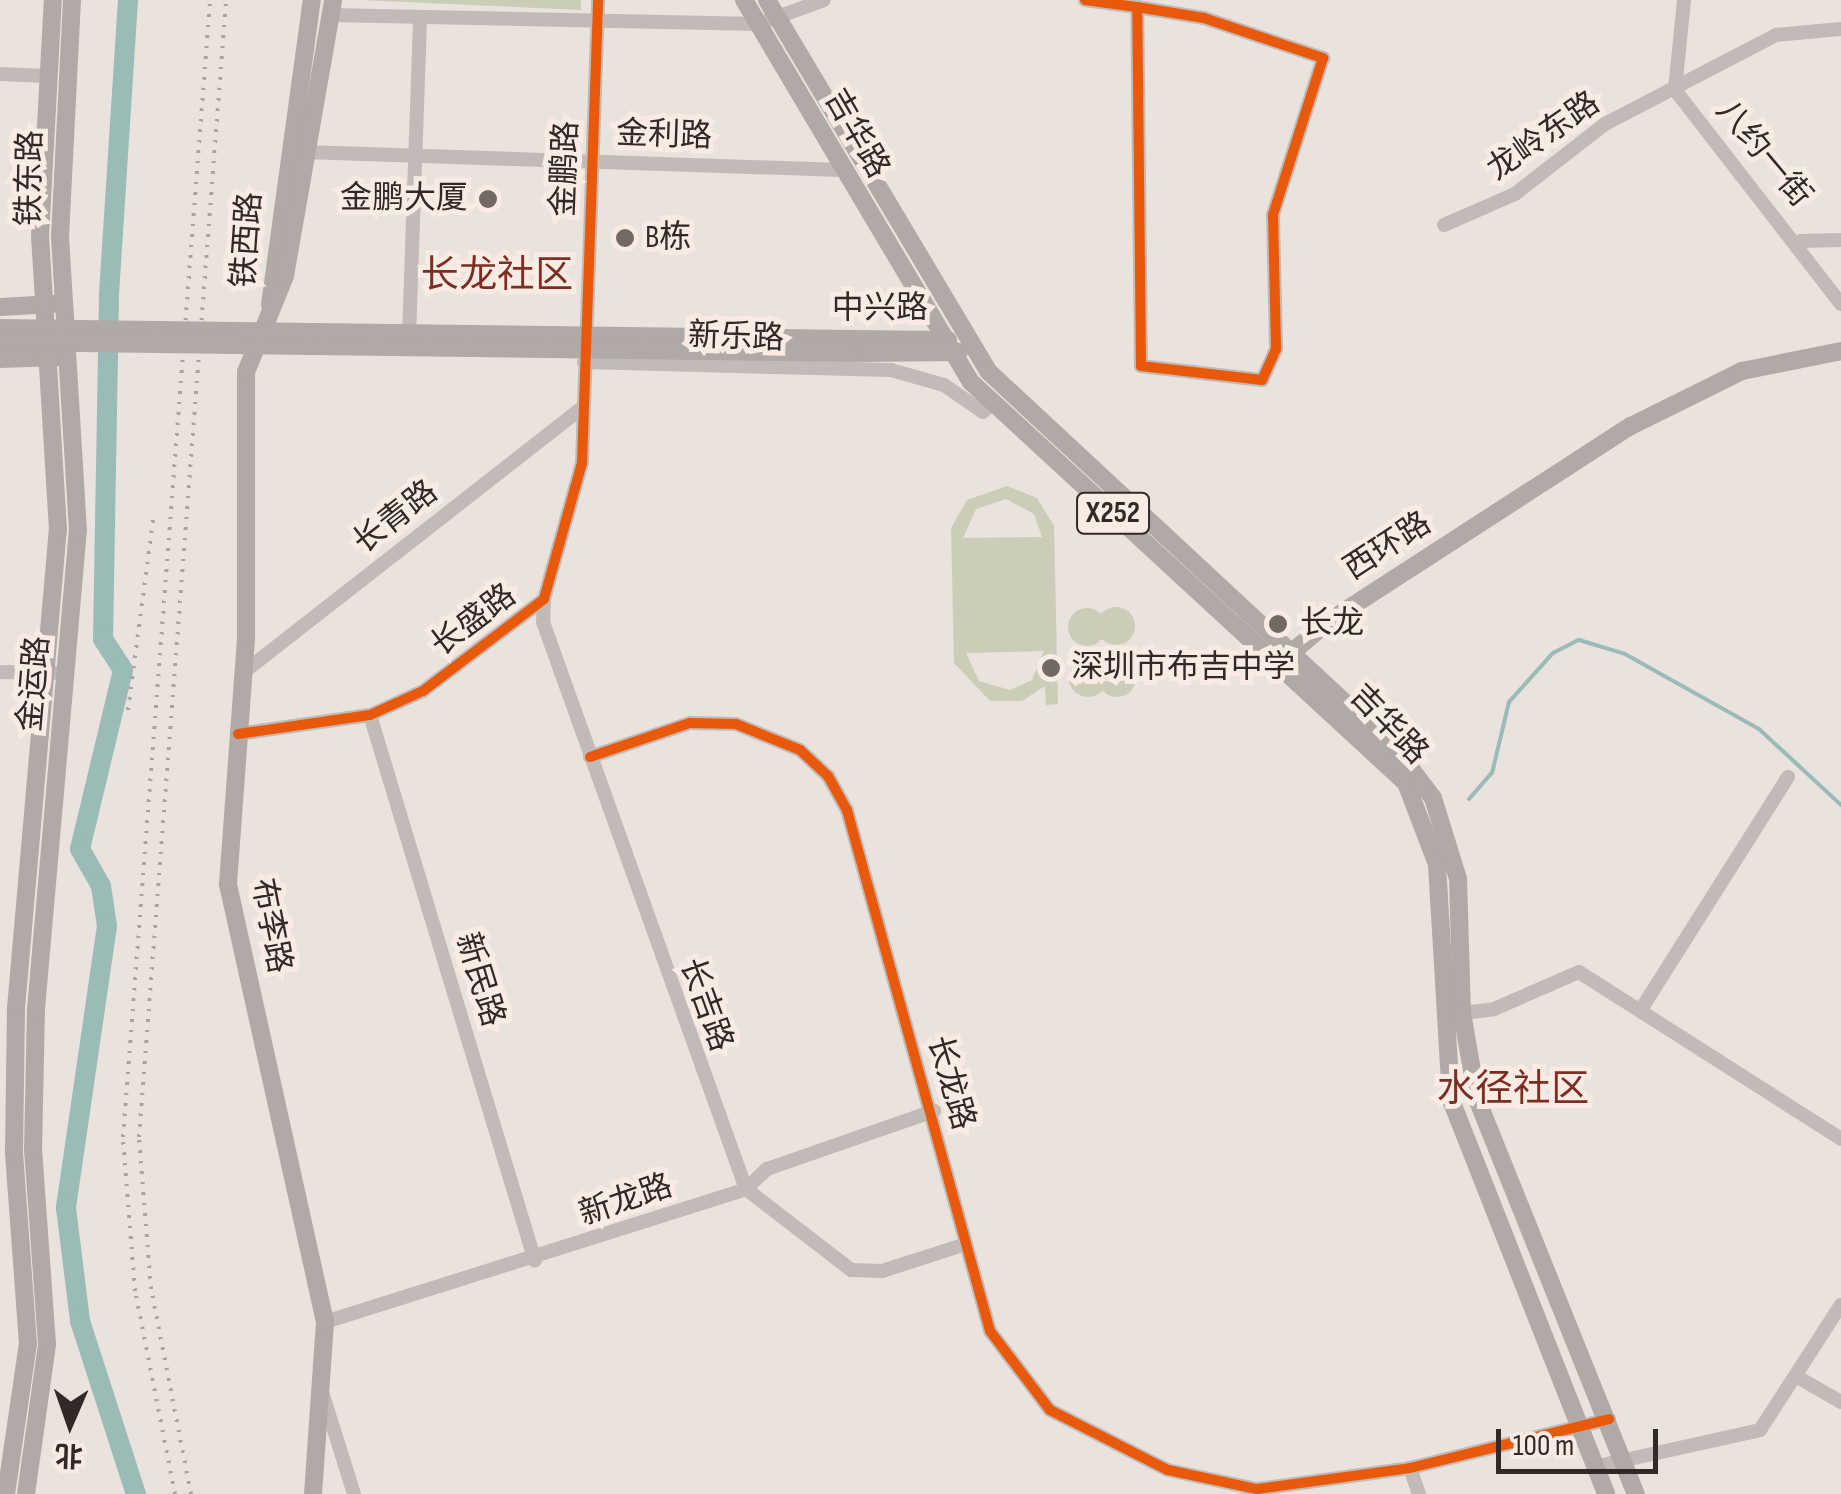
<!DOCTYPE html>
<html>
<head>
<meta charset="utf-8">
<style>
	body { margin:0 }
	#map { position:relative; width:1841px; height:1494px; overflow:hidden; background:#e9e2dd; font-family:"Sofia Sans Condensed","Noto Sans SC",sans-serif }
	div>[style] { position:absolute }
	.green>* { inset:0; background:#cccdb8 }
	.round { border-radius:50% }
	.stream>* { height:4px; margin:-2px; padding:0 2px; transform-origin:2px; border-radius:2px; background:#9abbb6 }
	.river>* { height:20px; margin:-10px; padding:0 10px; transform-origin:10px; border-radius:10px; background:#9abbb6 }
	.minor>* { height:14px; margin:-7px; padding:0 7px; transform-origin:7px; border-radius:7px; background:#c2bab6 }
	.major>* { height:18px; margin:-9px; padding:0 9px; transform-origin:9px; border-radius:9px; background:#b1a9a5 }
	.rail>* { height:4px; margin-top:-2px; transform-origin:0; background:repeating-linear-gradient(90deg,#aaa4a0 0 2.5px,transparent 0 10.5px) }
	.major-bridge>* { height:18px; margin:-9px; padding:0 9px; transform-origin:9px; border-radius:9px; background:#b1a9a5 }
	.cycleway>* { height:10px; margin:-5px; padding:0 5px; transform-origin:5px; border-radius:5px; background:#e8590c }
	.dots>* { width:28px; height:28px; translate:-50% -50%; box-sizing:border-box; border:5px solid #f7ebe3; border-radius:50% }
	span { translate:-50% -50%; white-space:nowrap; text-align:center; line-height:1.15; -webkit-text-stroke:10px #f7ebe3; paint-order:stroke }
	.shield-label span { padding:2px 8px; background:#f7ebe3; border:2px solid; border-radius:8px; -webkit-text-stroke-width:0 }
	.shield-label { font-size:30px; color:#322825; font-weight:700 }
	.street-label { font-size:32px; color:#322825 }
	.poi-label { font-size:32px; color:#322825 }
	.right { translate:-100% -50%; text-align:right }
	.left { translate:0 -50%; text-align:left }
	.quarter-label { font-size:38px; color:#7b2e24 }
	.north { position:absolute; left:20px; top:1374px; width:100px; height:100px; -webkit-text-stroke:8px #f7ebe3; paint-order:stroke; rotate:182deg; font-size:28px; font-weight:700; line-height:40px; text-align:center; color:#322825 }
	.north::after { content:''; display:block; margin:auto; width:35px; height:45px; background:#322825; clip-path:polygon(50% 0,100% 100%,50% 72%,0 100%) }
	.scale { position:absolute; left:1496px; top:1429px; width:162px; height:45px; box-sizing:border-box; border:5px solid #322825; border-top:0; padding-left:12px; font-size:30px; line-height:35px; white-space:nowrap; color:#322825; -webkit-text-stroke:8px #f7ebe3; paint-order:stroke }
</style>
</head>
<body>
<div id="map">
	<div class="green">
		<i style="clip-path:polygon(361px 0,581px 0,581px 10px)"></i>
		<i style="clip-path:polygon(evenodd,1007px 486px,1037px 498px,1054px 526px,1058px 704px,1046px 705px,1045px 686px,1022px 701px,990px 701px,954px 663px,951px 528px,967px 500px,1007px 486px,1006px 499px,1034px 514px,1042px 537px,963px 538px,976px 509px,1006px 499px,1007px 486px,1044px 651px,1032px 680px,1010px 690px,979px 681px,966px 653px,1044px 651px)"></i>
		<i class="round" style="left:1097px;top:607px;width:38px;height:38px"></i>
		<i class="round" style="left:1068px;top:608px;width:38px;height:38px"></i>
		<i class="round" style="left:1098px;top:659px;width:38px;height:38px"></i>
		<i class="round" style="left:1069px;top:659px;width:38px;height:38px"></i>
	</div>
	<div class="stream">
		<i style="left:1469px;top:799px;width:35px;rotate:-49deg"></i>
		<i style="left:1492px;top:773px;width:73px;rotate:-76.5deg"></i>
		<i style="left:1509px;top:702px;width:66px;rotate:-48.1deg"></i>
		<i style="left:1553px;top:653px;width:29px;rotate:-27deg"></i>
		<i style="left:1579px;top:640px;width:48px;rotate:16.9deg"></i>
		<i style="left:1625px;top:654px;width:154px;rotate:29.2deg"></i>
		<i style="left:1759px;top:729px;width:112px;rotate:42.8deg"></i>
	</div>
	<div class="river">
		<i style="left:128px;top:0;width:297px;rotate:93.7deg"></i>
		<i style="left:109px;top:296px;width:343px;rotate:91deg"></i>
		<i style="left:103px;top:639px;width:37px;rotate:57deg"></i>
		<i style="left:123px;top:670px;width:184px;rotate:103.5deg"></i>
		<i style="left:80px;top:849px;width:43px;rotate:60.4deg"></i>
		<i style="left:101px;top:886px;width:40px;rotate:81.5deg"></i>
		<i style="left:107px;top:926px;width:285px;rotate:98.3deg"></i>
		<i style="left:66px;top:1208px;width:114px;rotate:82.9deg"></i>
		<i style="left:80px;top:1321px;width:182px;rotate:72.1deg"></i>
	</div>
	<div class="minor">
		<i style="left:1085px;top:0;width:52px;rotate:7.7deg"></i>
		<i style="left:1137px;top:7px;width:68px;rotate:9.3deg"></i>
		<i style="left:1204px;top:18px;width:126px;rotate:18.6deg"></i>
		<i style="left:1323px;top:58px;width:165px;rotate:107.7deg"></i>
		<i style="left:1273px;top:215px;width:134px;rotate:88.7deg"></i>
		<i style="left:1276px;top:349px;width:34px;rotate:114deg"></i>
		<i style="left:1262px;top:380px;width:122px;rotate:-173.4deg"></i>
		<i style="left:1141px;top:366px;width:359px;rotate:-90.6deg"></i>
		<i style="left:330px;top:15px;width:428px;rotate:1.2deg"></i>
		<i style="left:758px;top:24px;width:70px;rotate:-20deg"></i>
		<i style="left:0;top:74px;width:47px;rotate:2.4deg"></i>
		<i style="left:1675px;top:90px;width:271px;rotate:52.2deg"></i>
		<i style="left:1675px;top:90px;width:90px;rotate:-84.3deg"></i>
		<i style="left:305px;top:152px;width:537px;rotate:1.92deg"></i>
		<i style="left:1444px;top:225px;width:77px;rotate:-23.6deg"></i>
		<i style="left:1515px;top:194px;width:114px;rotate:-37.9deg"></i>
		<i style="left:1605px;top:124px;width:193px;rotate:-27.5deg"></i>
		<i style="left:1776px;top:35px;width:65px;rotate:-5.3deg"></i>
		<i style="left:1801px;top:241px;width:40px;rotate:-1.4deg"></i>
		<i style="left:409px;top:336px;width:319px;rotate:-88deg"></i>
		<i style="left:584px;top:362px;width:307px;rotate:1.5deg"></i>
		<i style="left:891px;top:370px;width:55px;rotate:15.8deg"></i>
		<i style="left:944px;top:385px;width:47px;rotate:34.7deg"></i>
		<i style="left:983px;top:412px;width:13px;rotate:-45deg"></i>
		<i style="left:544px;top:599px;width:23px;rotate:92deg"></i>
		<i style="left:543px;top:622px;width:602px;rotate:70.3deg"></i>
		<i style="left:746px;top:1189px;width:133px;rotate:37.6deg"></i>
		<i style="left:851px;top:1270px;width:31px;rotate:2deg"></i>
		<i style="left:882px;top:1271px;width:88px;rotate:-17.8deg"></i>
		<i style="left:0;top:672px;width:66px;rotate:0.9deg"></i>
		<i style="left:244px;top:672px;width:429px;rotate:-38deg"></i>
		<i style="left:370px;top:715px;width:570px;rotate:73.19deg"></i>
		<i style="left:238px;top:734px;width:133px;rotate:-8.2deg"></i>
		<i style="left:370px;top:715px;width:58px;rotate:-24.4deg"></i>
		<i style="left:423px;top:691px;width:152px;rotate:-37.2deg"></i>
		<i style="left:544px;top:599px;width:141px;rotate:-74.4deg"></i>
		<i style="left:582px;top:463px;width:463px;rotate:-88deg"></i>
		<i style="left:590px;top:757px;width:106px;rotate:-18.8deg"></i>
		<i style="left:690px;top:723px;width:46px;rotate:1.2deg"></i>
		<i style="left:736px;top:724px;width:69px;rotate:22.1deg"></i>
		<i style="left:800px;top:750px;width:38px;rotate:43deg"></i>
		<i style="left:828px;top:776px;width:39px;rotate:61deg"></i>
		<i style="left:847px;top:810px;width:540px;rotate:74.65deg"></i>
		<i style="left:990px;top:1331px;width:99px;rotate:52.8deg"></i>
		<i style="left:1050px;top:1410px;width:132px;rotate:27deg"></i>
		<i style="left:1168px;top:1470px;width:91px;rotate:12.1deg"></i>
		<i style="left:1257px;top:1489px;width:154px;rotate:-7.8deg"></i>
		<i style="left:1410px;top:1468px;width:205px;rotate:-13.8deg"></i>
		<i style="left:1640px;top:1011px;width:277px;rotate:-57.7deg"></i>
		<i style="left:1455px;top:1014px;width:39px;rotate:-7deg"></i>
		<i style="left:1494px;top:1009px;width:93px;rotate:-23.5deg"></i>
		<i style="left:1579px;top:972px;width:311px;rotate:32.5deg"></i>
		<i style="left:325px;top:1322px;width:442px;rotate:-17.5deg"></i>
		<i style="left:746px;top:1189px;width:29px;rotate:-44deg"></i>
		<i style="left:767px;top:1169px;width:177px;rotate:-19.2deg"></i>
		<i style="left:1801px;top:1379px;width:46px;rotate:29.9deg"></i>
		<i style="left:323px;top:1395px;width:104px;rotate:72.6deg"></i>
		<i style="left:1598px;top:1466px;width:166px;rotate:-12.5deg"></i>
		<i style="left:1760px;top:1430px;width:149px;rotate:-57.1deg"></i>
		<i style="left:1410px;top:1468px;width:28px;rotate:71deg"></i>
	</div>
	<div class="major">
		<i style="left:744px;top:0;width:444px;rotate:59.3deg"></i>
		<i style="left:971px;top:382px;width:592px;rotate:42.67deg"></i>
		<i style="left:1406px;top:783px;width:87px;rotate:69.1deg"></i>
		<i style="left:1437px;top:864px;width:236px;rotate:86.6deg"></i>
		<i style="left:1451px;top:1100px;width:423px;rotate:68.5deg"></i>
		<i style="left:767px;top:0;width:433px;rotate:59.2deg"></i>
		<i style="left:989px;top:372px;width:560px;rotate:42.9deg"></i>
		<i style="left:1399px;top:753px;width:56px;rotate:52.9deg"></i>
		<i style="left:1433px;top:798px;width:85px;rotate:72.8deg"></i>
		<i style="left:1458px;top:879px;width:134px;rotate:88.3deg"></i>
		<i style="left:1462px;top:1013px;width:87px;rotate:80.1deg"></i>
		<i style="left:1477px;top:1099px;width:426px;rotate:68.1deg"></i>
		<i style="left:270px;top:305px;width:308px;rotate:-82.2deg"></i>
		<i style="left:0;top:307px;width:53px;rotate:-3.2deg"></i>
		<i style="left:854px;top:339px;width:94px;rotate:0.6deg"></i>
		<i style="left:854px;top:353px;width:105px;rotate:-0.5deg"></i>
		<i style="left:0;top:359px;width:59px;rotate:-1.9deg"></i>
		<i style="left:1285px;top:658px;width:57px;rotate:-40.1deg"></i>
		<i style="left:1329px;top:621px;width:359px;rotate:-32.9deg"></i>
		<i style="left:1631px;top:426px;width:124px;rotate:-26.4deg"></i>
		<i style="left:1742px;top:371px;width:101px;rotate:-11.4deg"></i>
		<i style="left:6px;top:1494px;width:152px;rotate:-81.7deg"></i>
		<i style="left:28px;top:1344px;width:193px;rotate:-94.2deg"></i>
		<i style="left:14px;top:1152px;width:144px;rotate:-89.2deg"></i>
		<i style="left:16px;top:1008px;width:480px;rotate:-85deg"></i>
		<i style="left:58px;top:530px;width:294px;rotate:-93.5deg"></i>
		<i style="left:40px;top:237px;width:237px;rotate:-86.9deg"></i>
		<i style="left:26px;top:1494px;width:151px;rotate:-82deg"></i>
		<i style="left:47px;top:1344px;width:194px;rotate:-94.1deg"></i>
		<i style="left:33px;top:1151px;width:142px;rotate:-88.8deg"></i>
		<i style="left:36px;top:1009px;width:480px;rotate:-85deg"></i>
		<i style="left:78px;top:531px;width:295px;rotate:-93.5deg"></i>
		<i style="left:60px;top:237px;width:237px;rotate:-87.1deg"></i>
		<i style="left:313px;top:1494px;width:172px;rotate:-86deg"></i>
		<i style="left:325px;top:1322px;width:449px;rotate:-102.5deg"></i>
		<i style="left:228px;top:884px;width:246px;rotate:-85.8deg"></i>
		<i style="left:246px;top:639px;width:267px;rotate:-90deg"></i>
		<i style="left:246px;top:372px;width:104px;rotate:-67.9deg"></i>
		<i style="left:285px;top:276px;width:280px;rotate:-80.1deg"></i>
	</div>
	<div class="rail">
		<i style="left:128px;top:710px;width:193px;rotate:-82.5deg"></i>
		<i style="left:175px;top:1494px;width:207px;rotate:-101.1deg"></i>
		<i style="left:135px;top:1291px;width:154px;rotate:-94.5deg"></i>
		<i style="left:123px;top:1137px;width:1140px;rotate:-85.62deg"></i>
		<i style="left:191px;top:1494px;width:209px;rotate:-101deg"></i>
		<i style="left:151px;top:1289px;width:152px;rotate:-94.5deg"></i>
		<i style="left:139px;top:1137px;width:1140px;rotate:-85.62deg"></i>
	</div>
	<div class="major-bridge">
		<i style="left:0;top:328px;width:854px;rotate:0.74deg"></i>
		<i style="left:0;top:342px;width:854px;rotate:0.74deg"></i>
	</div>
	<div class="cycleway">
		<i style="left:1085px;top:0;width:52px;rotate:7.7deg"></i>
		<i style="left:1137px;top:7px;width:68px;rotate:9.3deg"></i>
		<i style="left:1204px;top:18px;width:126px;rotate:18.6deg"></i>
		<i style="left:1323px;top:58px;width:165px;rotate:107.7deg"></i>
		<i style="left:1273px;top:215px;width:134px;rotate:88.7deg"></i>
		<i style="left:1276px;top:349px;width:34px;rotate:114deg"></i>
		<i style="left:1262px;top:380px;width:122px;rotate:-173.4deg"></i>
		<i style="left:1141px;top:366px;width:359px;rotate:-90.6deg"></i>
		<i style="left:238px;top:734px;width:133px;rotate:-8.2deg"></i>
		<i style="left:370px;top:715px;width:58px;rotate:-24.4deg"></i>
		<i style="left:423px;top:691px;width:152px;rotate:-37.2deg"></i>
		<i style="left:544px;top:599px;width:141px;rotate:-74.4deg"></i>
		<i style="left:582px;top:463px;width:463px;rotate:-88deg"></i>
		<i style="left:590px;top:757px;width:106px;rotate:-18.8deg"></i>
		<i style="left:690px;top:723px;width:46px;rotate:1.2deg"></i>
		<i style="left:736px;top:724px;width:69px;rotate:22.1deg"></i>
		<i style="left:800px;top:750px;width:38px;rotate:43deg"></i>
		<i style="left:828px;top:776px;width:39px;rotate:61deg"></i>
		<i style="left:847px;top:810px;width:540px;rotate:74.65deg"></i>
		<i style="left:990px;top:1331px;width:99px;rotate:52.8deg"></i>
		<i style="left:1050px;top:1410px;width:132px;rotate:27deg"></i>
		<i style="left:1168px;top:1470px;width:91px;rotate:12.1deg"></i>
		<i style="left:1257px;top:1489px;width:154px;rotate:-7.8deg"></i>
		<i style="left:1410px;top:1468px;width:205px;rotate:-13.8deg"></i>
	</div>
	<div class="dots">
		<i style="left:488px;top:199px;background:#726965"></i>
		<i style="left:625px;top:238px;background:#726965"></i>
		<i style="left:1278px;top:624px;background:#726965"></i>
		<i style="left:1051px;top:668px;background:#726965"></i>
	</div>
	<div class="shield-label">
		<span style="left:1113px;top:513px">X252</span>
	</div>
	<div class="street-label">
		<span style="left:856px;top:134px;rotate:60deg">吉华路</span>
		<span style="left:664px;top:136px;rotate:2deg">金利路</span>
		<span style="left:1544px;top:137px;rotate:-35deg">龙岭东路</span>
		<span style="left:1763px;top:154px;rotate:50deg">八约一街</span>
		<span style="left:566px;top:169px;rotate:-88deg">金鹏路</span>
		<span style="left:31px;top:178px;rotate:-89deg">铁东路</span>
		<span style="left:248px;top:240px;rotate:-86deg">铁西路</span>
		<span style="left:880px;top:309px">中兴路</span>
		<span style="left:736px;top:338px;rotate:2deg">新乐路</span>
		<span style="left:396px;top:518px;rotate:-38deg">长青路</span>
		<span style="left:1388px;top:547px;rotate:-33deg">西环路</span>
		<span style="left:474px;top:621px;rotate:-37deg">长盛路</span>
		<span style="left:35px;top:684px;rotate:-85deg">金运路</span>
		<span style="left:1388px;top:725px;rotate:46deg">吉华路</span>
		<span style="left:270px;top:926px;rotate:79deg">布李路</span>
		<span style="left:479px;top:980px;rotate:73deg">新民路</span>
		<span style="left:705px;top:1005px;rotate:70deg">长吉路</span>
		<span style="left:950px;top:1083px;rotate:74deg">长龙路</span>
		<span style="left:626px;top:1201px;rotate:-19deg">新龙路</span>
	</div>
	<div class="poi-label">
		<span class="right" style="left:468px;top:199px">金鹏大厦</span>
		<span class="left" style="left:645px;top:238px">B栋</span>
		<span class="left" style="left:1300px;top:624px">长龙</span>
		<span class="left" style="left:1071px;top:668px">深圳市布吉中学</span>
	</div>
	<div class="quarter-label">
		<span style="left:497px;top:276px">长龙社区</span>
		<span style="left:1513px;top:1090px">水径社区</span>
	</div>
	<div class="north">北</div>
	<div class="scale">100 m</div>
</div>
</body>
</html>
